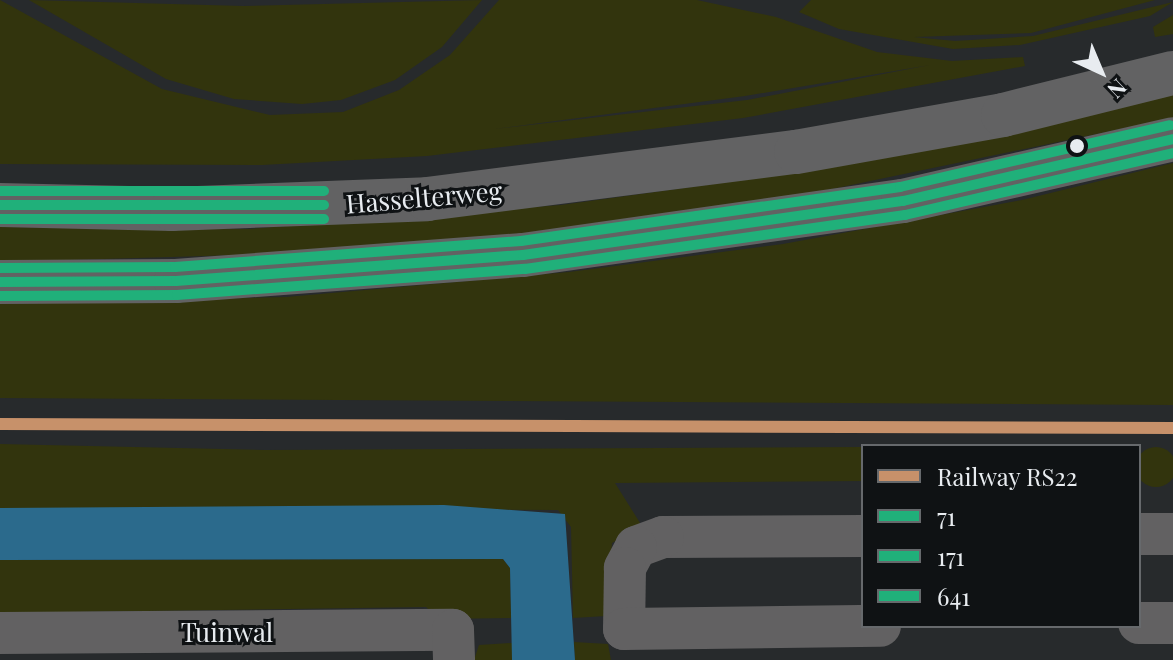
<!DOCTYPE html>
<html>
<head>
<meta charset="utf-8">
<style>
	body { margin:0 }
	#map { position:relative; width:1173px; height:660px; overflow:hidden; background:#272a2c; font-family:"Playfair Display",serif }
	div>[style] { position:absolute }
	.green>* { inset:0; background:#32340d }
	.round { border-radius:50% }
	.water>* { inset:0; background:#2b6a8c }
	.minor>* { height:42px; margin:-21px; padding:0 21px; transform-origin:21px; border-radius:21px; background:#626162 }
	.primary>* { height:44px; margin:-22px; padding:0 22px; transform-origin:22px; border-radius:22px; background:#626263 }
	.bus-1>* { height:10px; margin:-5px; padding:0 5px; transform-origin:5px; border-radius:5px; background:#20b07a }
	.bus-2>* { height:10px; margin:-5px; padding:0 5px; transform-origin:5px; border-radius:5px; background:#20b07a }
	.bus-3>* { height:10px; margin:-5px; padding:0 5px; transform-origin:5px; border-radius:5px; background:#20b07a }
	.rail-1>* { height:12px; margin:-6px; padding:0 6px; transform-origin:6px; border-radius:6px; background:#c7916a }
	.dots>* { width:22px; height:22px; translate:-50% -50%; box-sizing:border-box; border:4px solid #0f1214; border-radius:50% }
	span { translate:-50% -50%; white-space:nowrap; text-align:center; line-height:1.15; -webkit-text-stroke:6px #0f1214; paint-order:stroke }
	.street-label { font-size:26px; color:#e8ecf0 }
	.legend { position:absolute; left:861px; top:444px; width:280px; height:184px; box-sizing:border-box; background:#0f1214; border:2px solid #66696c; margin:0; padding:10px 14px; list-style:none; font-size:24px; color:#e8ecf0 }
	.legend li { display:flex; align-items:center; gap:16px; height:40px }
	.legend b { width:40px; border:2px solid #66696c }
	.north { position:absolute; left:1061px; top:32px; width:80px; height:80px; -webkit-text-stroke:6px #0f1214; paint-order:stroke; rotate:136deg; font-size:22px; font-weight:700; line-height:32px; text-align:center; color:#e8ecf0 }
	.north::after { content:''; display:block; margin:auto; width:28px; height:36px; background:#e8ecf0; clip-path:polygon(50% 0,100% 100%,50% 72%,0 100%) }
</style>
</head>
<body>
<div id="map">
	<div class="green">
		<i style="clip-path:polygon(evenodd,0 0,162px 89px,270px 115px,343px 112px,399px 90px,450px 55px,499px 0,697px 0,776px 17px,877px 52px,952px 61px,1023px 57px,1025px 66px,743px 118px,427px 156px,262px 165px,0 164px,0 0,930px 65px,747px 100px,494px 129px,745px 96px,930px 65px)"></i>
		<i style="clip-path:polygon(29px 0,243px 6px,482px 0,442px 47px,395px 80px,341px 100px,302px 104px,234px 99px,166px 79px)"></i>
		<i style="clip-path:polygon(811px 0,1155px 0,1031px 33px,914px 37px,955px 41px,1033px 36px,1173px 2px,1150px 16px,1020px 45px,953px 49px,839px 29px,799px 12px)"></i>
		<i style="clip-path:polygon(1173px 15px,1173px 34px,1155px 37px,1153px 27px)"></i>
		<i style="clip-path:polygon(1173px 94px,1173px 118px,784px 199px,564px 230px,311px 253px,0 262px,0 227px,248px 229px,561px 205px,794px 173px)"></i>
		<i style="clip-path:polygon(1173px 163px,1173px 405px,0 398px,0 304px,286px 297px,569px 272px,783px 244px,1022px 200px)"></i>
		<i style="clip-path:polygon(0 444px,265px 450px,863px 447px,863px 481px,615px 483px,642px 526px,612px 543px,606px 616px,573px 618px,571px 527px,558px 510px,0 508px)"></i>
		<i class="round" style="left:1136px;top:447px;width:40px;height:40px"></i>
		<i style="clip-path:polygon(503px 559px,510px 568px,511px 618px,440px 619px,426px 607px,0 613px,0 560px)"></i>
		<i style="clip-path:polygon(574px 642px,608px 644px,611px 660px,575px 660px)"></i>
		<i style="clip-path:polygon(512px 643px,512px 660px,474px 660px,479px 645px)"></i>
	</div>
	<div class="water">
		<i style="clip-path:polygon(444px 505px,565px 514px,575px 660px,512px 660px,510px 568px,503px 559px,0 560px,0 508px)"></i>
	</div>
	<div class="minor">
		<i style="left:1139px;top:534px;width:34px"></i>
		<i style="left:863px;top:536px;width:200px;rotate:179.7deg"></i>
		<i style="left:663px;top:537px;width:29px;rotate:160deg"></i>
		<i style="left:636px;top:547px;width:24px;rotate:118deg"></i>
		<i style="left:625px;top:568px;width:61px;rotate:90.9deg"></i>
		<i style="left:624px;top:629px;width:256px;rotate:-0.7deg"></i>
		<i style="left:1139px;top:623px;width:34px"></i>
		<i style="left:0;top:633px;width:453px;rotate:-0.4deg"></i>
		<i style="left:453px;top:630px;width:30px;rotate:88deg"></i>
	</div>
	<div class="primary">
		<i style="left:0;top:205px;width:172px;rotate:1.3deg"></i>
		<i style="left:172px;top:209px;width:255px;rotate:-2.2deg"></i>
		<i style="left:427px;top:199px;width:372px;rotate:-7.3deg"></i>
		<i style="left:796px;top:152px;width:210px;rotate:-10.1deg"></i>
		<i style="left:1003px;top:115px;width:175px;rotate:-13.9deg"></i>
		<i style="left:0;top:282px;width:176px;rotate:-0.3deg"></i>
		<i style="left:176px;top:281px;width:348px;rotate:-4.3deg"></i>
		<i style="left:523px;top:255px;width:384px;rotate:-8.1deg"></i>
		<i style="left:903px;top:201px;width:277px;rotate:-12.9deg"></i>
	</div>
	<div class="bus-1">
		<i style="left:0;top:205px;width:324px"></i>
		<i style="left:0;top:282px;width:176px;rotate:-0.3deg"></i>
		<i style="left:176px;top:281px;width:348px;rotate:-4.3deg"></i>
		<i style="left:523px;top:255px;width:384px;rotate:-8.1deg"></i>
		<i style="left:903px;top:201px;width:277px;rotate:-12.9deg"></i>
	</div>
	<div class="bus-2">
		<i style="left:0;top:219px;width:324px"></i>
		<i style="left:0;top:296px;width:177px;rotate:-0.3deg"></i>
		<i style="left:177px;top:295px;width:349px;rotate:-4.3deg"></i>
		<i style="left:525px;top:269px;width:384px;rotate:-8.1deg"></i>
		<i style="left:905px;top:215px;width:275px;rotate:-13deg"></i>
	</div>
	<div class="bus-3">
		<i style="left:0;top:191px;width:324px"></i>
		<i style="left:0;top:268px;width:175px;rotate:-0.3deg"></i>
		<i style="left:175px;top:267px;width:347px;rotate:-4.3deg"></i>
		<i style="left:521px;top:241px;width:383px;rotate:-8.1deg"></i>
		<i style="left:900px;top:187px;width:277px;rotate:-12.9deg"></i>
	</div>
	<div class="rail-1">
		<i style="left:0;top:424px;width:1173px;rotate:0.2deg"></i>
	</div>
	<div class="dots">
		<i style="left:1077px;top:146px;background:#e8ecf0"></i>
	</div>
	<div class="street-label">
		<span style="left:424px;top:197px;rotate:-5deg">Hasselterweg</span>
		<span style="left:227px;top:632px">Tuinwal</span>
	</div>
	<ul class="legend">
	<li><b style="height:10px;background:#c7916a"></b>Railway RS22</li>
	<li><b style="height:10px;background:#20b07a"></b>71</li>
	<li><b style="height:10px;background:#20b07a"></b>171</li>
	<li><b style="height:10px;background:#20b07a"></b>641</li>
	</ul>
	<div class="north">N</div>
</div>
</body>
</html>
